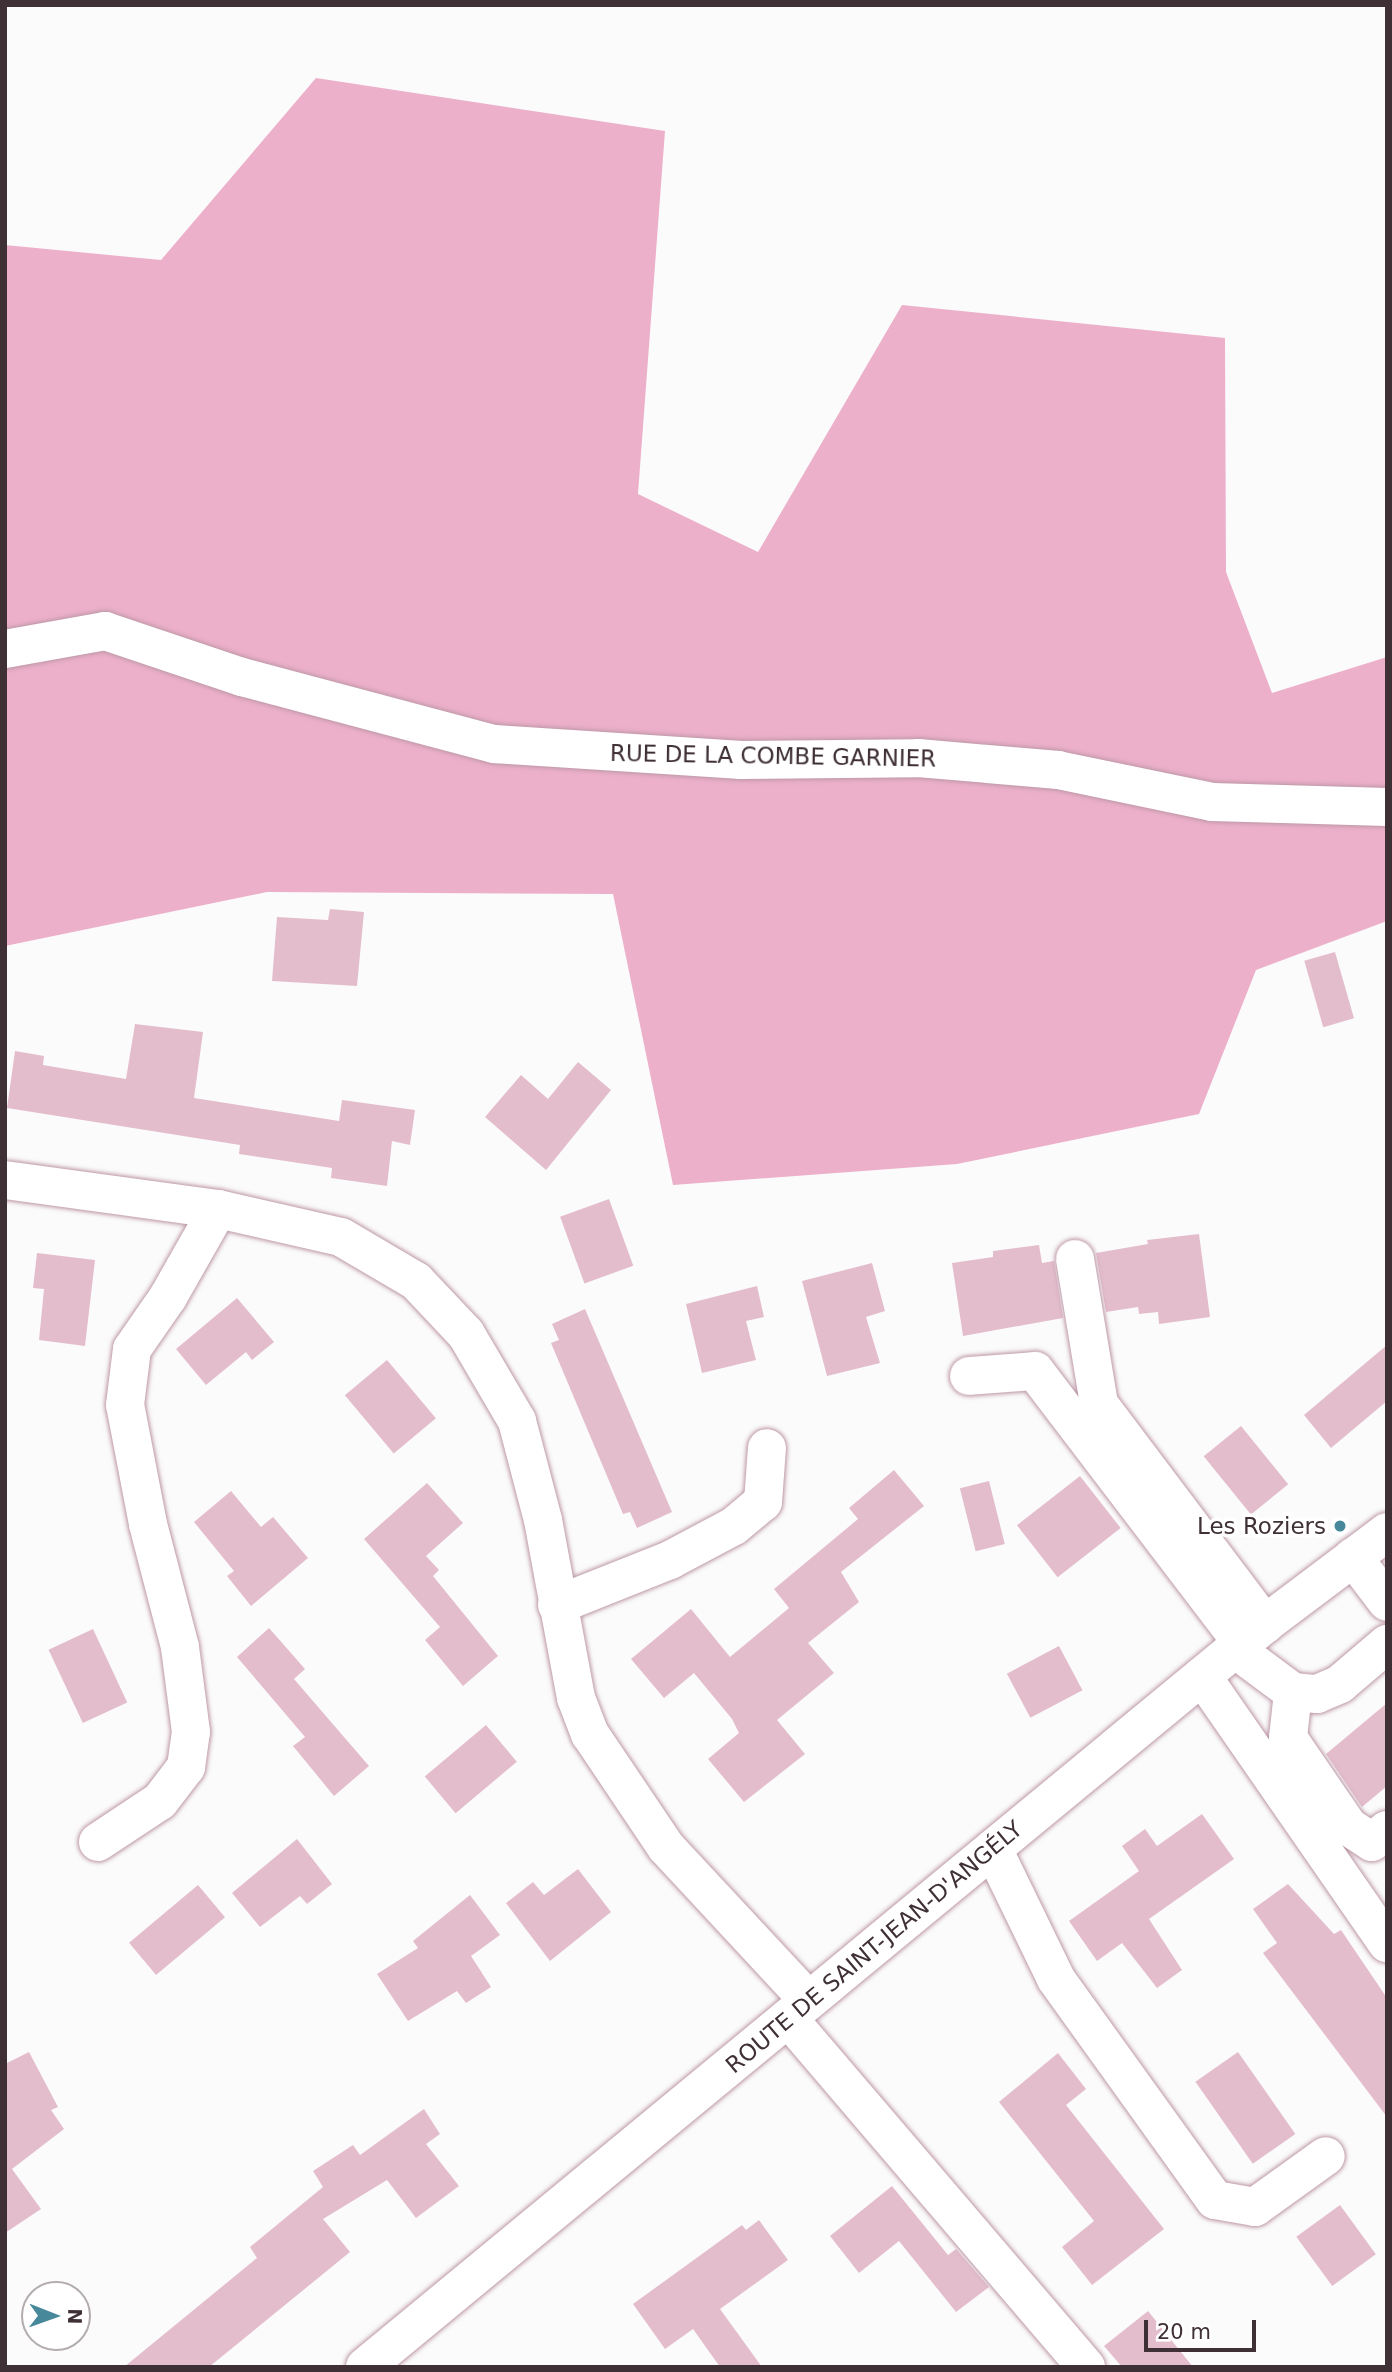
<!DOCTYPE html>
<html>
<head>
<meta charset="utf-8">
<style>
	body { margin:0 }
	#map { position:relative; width:1392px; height:2372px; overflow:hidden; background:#fbfbfb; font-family:"DejaVu Sans",sans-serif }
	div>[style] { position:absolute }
	.forest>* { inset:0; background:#edb0ca }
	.building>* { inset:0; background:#e4bdcd; transform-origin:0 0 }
	.roads { filter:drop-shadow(0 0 2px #bd98a7) drop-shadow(0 0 2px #bd98a7) }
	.minor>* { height:38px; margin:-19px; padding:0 19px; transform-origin:19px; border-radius:19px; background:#fff }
	.major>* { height:38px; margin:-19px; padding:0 19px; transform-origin:19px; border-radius:19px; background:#fff }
	.dots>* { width:19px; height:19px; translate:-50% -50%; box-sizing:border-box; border:4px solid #fff; border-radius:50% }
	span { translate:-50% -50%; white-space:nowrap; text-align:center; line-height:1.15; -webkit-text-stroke:7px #fff; paint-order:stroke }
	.street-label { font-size:23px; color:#3f3036 }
	.poi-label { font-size:23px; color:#3f3036 }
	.right { translate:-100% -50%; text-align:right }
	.frame { position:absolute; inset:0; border:7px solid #3f3036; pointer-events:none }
	.north { position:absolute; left:21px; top:2281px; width:70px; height:70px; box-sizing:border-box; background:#fff; border:2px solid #b2acaf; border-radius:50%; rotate:91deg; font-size:19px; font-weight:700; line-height:28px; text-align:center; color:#3f3036 }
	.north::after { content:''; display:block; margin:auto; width:24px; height:32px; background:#47889b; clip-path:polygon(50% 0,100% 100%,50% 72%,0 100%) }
	.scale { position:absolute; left:1144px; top:2320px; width:112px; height:32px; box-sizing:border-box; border:4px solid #3f3036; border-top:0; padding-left:9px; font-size:21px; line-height:24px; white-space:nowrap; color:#3f3036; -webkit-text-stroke:5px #fff; paint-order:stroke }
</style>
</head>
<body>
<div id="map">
	<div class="forest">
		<i style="clip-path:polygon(316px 78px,665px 131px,638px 494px,758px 552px,902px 305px,1225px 338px,1226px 572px,1272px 693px,1387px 657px,1387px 921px,1256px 970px,1199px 1114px,957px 1164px,673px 1185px,613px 894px,267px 892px,5px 946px,5px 245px,161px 260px)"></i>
	</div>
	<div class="building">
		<i style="clip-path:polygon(330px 909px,364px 912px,357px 986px,272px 981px,277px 917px,328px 920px)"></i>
		<i style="left:1335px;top:952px;width:69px;height:32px;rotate:74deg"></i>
		<i style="clip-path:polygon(135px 1024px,203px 1032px,194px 1098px,339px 1121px,342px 1100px,415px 1110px,410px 1145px,392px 1141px,387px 1186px,331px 1178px,332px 1168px,239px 1154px,240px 1145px,7px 1108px,15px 1051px,44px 1056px,43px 1065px,126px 1079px)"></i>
		<i style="clip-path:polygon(578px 1062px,611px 1090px,546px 1170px,485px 1117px,521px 1075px,548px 1099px)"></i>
		<i style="left:609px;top:1199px;width:71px;height:52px;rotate:70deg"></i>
		<i style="clip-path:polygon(1199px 1234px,1210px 1317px,1159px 1324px,1158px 1312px,1139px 1314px,1138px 1307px,1106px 1312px,1096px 1253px,1148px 1244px,1147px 1240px)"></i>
		<i style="clip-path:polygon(1039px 1245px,1042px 1263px,1054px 1261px,1063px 1318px,963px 1336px,952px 1263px,993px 1257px,993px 1251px)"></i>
		<i style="clip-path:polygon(37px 1253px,95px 1260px,85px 1346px,39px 1340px,44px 1289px,33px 1288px)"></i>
		<i style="clip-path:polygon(872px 1263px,885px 1311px,866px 1317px,880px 1363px,827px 1376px,802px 1281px)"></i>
		<i style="clip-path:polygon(757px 1286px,764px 1317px,746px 1321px,756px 1360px,702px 1373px,686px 1304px)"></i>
		<i style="clip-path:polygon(237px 1298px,274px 1342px,252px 1360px,246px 1352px,206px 1385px,176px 1349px)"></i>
		<i style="clip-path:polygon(585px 1309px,672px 1512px,637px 1528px,630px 1512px,623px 1514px,551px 1343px,559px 1340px,552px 1324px)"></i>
		<i style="clip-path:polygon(1387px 1345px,1387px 1401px,1331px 1448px,1304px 1415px)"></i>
		<i style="left:387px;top:1360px;width:76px;height:55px;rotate:50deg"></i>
		<i style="left:1241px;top:1426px;width:75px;height:48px;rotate:51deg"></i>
		<i style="clip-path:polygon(894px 1470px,924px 1506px,841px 1572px,859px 1602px,808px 1643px,834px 1673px,777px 1720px,805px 1754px,744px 1802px,708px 1759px,739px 1733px,732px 1719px,694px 1673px,664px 1698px,631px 1659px,691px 1609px,730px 1657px,789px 1608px,774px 1589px,858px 1519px,849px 1508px)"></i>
		<i style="left:1080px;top:1476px;width:66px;height:80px;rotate:52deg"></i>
		<i style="left:989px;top:1481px;width:65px;height:30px;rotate:76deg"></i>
		<i style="clip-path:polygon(427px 1483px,463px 1523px,426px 1556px,439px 1570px,433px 1576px,498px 1656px,463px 1686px,425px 1640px,440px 1627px,364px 1539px)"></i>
		<i style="clip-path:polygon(231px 1491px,261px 1527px,273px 1517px,308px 1558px,251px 1606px,227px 1576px,234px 1571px,194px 1522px)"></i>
		<i style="clip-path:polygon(269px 1628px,305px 1669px,294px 1679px,369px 1766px,334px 1796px,293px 1746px,305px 1737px,237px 1657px)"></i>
		<i style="left:93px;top:1629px;width:81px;height:49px;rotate:65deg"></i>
		<i style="left:1059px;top:1646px;width:50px;height:59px;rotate:62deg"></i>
		<i style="clip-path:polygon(1387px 1703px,1387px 1786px,1362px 1807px,1326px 1754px)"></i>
		<i style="left:486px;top:1725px;width:48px;height:80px;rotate:50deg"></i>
		<i style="clip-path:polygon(1202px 1814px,1234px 1859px,1149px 1919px,1182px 1970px,1157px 1988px,1122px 1943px,1097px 1961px,1069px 1921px,1139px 1871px,1122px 1846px,1145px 1829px,1157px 1846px)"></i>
		<i style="clip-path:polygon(297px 1839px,332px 1884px,307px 1904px,300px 1896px,260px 1927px,232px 1893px)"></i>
		<i style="clip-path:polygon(578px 1869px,611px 1912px,550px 1961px,506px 1903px,533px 1882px,544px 1895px)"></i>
		<i style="clip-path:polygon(1288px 1884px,1334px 1934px,1341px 1930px,1387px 1998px,1387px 2117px,1263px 1953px,1277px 1943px,1253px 1909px)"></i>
		<i style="left:198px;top:1885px;width:42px;height:90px;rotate:50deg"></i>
		<i style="clip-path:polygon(470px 1895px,500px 1935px,471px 1956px,491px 1987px,466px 2003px,457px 1991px,408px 2021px,377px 1974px,418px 1948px,413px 1941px)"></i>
		<i style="clip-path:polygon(29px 2052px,58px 2107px,51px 2110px,64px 2129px,12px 2169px,41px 2209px,5px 2233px,5px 2064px)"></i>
		<i style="left:1238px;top:2052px;width:100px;height:52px;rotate:55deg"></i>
		<i style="clip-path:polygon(1058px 2053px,1086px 2089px,1066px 2105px,1164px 2229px,1092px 2285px,1062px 2247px,1094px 2221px,999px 2102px)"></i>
		<i style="clip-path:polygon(424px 2109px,440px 2134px,426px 2144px,459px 2186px,416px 2218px,387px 2180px,323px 2219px,350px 2252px,209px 2367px,124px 2367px,257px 2258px,250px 2247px,323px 2187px,313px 2171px,353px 2145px,360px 2155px)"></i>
		<i style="clip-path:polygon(892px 2186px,948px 2255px,956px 2249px,989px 2287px,956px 2312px,899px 2241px,859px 2273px,830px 2236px)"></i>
		<i style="left:1340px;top:2205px;width:61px;height:54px;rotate:54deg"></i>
		<i style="clip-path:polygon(759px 2220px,788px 2260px,720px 2309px,762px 2367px,720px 2367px,693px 2329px,665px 2349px,633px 2304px,742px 2225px,746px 2230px)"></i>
		<i style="clip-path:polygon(1148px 2311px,1193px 2367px,1122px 2367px,1104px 2346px)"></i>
	</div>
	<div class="roads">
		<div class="minor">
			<i style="left:5px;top:649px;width:102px;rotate:-10.2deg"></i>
			<i style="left:105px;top:631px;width:145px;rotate:18.6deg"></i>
			<i style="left:242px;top:677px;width:261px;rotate:14.9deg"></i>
			<i style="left:494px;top:744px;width:248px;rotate:3.7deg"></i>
			<i style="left:741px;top:760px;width:177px;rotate:-0.6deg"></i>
			<i style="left:918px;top:758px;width:141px;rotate:4.9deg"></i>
			<i style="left:1058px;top:770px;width:157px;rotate:11.7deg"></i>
			<i style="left:1212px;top:802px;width:175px;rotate:1.6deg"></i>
			<i style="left:5px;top:1180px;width:215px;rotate:7.8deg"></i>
			<i style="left:218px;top:1209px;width:126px;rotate:12.8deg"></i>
			<i style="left:341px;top:1237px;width:87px;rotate:30.4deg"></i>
			<i style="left:416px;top:1281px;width:73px;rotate:46.7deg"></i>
			<i style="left:466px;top:1334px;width:101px;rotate:59.6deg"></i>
			<i style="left:517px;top:1421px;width:102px;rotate:75.3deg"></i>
			<i style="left:543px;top:1520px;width:181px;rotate:79.5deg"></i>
			<i style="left:576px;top:1698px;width:39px;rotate:69deg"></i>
			<i style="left:590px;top:1734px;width:136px;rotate:56.1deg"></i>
			<i style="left:666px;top:1847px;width:209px;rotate:47.1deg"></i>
			<i style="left:1075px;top:1259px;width:147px;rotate:80.6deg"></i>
			<i style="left:1099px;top:1404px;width:276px;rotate:53deg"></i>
			<i style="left:969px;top:1376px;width:66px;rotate:-4.3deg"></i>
			<i style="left:1035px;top:1371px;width:342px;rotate:52.7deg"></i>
			<i style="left:1353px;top:1557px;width:56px;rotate:52.9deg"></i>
			<i style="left:557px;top:1605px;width:122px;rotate:-21.7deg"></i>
			<i style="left:670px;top:1560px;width:72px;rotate:-28deg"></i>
			<i style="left:734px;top:1526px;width:38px;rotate:-40deg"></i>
			<i style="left:763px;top:1502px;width:54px;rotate:-85.8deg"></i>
			<i style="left:1235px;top:1649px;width:72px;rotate:36.6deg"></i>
			<i style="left:1293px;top:1692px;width:24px;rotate:5deg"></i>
			<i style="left:1317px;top:1694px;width:25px;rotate:-23deg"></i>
			<i style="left:1340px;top:1684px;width:62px;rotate:-40.4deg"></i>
			<i style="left:1202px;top:1676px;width:325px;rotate:55.3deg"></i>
			<i style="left:1293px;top:1692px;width:46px;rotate:96.2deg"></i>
			<i style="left:1288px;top:1738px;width:108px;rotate:55.6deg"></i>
			<i style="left:1349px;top:1827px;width:27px;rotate:33deg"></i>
			<i style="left:1372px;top:1842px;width:19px;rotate:-39deg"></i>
			<i style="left:98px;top:1842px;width:74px;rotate:-33.5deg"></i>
			<i style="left:160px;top:1801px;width:43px;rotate:-52.6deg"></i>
			<i style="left:186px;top:1767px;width:35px;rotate:-82deg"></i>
			<i style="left:191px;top:1732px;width:86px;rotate:-97.4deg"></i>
			<i style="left:180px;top:1647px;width:127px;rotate:-104.6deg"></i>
			<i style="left:148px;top:1524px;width:121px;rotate:-100.9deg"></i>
			<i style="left:125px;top:1405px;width:56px;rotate:-82.9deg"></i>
			<i style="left:132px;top:1349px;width:63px;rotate:-55.3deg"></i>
			<i style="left:168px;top:1297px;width:101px;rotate:-60.4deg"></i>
			<i style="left:993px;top:1849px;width:144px;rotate:64.1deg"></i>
			<i style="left:1056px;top:1979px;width:272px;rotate:54.3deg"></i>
			<i style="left:1215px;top:2200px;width:41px;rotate:9.9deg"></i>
			<i style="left:1255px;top:2207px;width:87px;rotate:-35.7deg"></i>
			<i style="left:788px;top:2018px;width:459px;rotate:49.5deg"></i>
		</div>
		<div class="major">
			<i style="left:365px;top:2367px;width:1167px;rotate:-39.54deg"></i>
			<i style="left:1265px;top:1624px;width:153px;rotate:-37deg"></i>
		</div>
	</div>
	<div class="dots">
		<i style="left:1340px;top:1526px;background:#47889b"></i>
	</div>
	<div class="street-label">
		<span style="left:773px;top:756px;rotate:1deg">RUE DE LA COMBE GARNIER</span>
		<span style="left:874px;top:1947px;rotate:-40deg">ROUTE DE SAINT-JEAN-D'ANGÉLY</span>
	</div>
	<div class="poi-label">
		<span class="right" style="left:1326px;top:1526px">Les Roziers</span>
	</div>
	<div class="frame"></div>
	<div class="north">N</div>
	<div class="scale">20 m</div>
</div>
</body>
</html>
